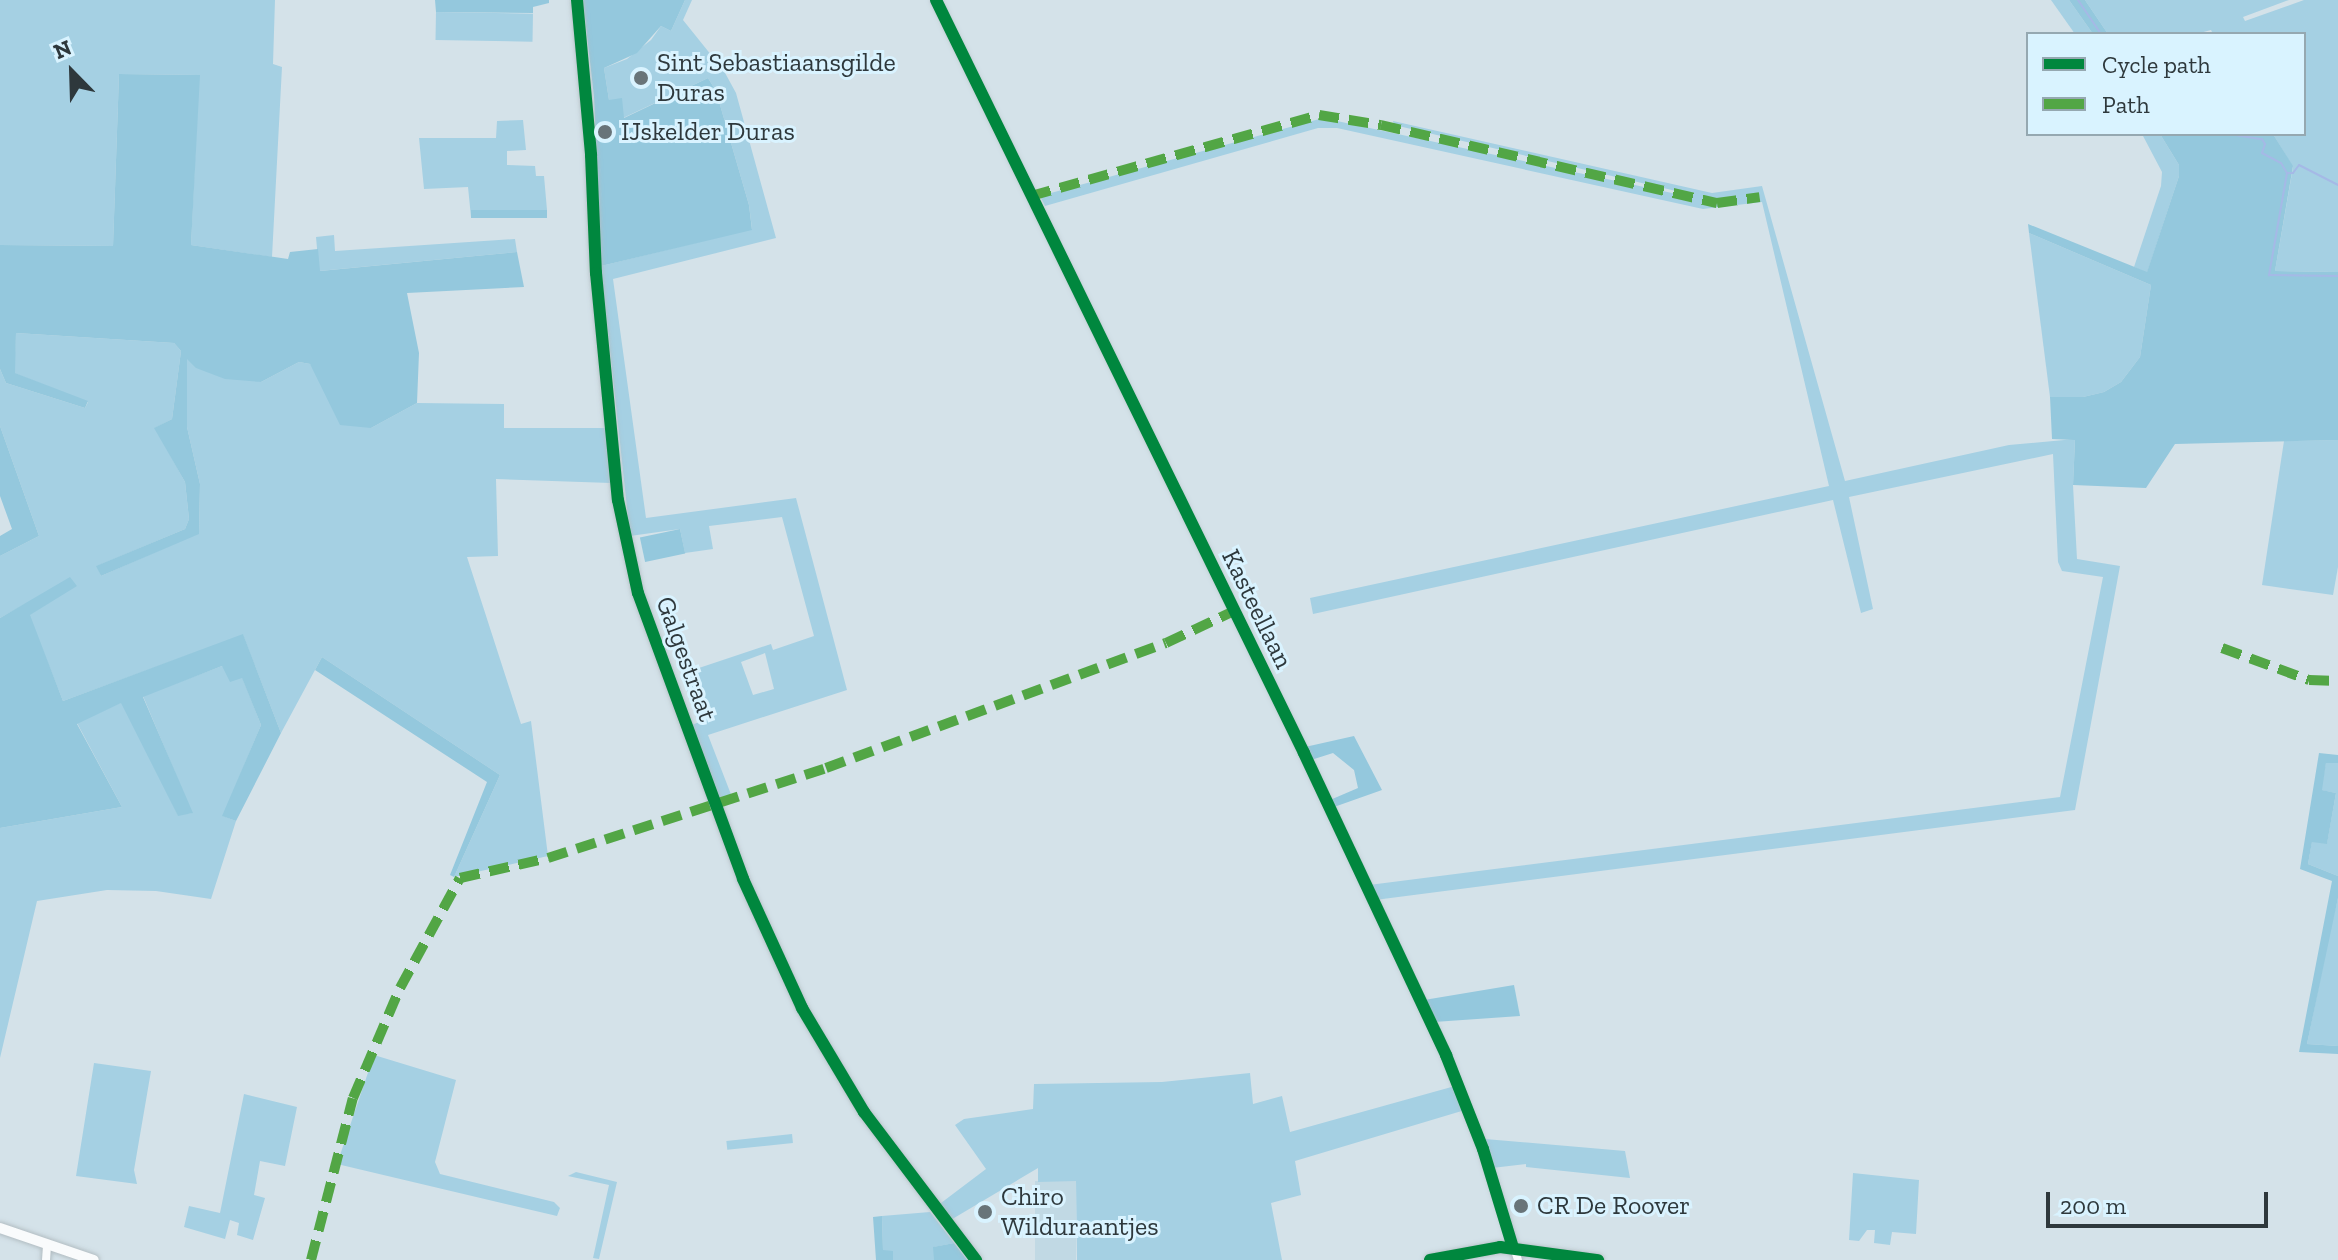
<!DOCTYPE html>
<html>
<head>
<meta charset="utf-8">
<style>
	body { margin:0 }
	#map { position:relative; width:2338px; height:1260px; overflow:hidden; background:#d4e2e9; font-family:"Zilla Slab",serif }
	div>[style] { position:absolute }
	.built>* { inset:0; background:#c1d9e4; transform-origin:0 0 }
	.green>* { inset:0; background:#a5d0e3; transform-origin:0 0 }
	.forest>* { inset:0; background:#94c8dd; transform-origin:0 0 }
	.stream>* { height:2px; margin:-1px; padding:0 1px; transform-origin:1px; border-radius:1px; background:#a5b9e6 }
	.roads { filter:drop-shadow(0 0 2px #b2bdc2) drop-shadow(0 0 2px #b2bdc2) }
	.minor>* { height:8px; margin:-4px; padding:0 4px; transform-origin:4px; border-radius:4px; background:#f9fbfc }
	.tertiary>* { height:10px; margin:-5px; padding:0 5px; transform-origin:5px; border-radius:5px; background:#f9fbfc }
	.quiet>* { height:10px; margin-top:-5px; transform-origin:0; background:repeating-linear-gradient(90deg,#52a645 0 20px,transparent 0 30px) }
	.cycleway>* { height:12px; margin:-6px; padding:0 6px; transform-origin:6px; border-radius:6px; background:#00873e }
	.dots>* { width:22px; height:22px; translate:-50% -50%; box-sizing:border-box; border:4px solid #d9f3ff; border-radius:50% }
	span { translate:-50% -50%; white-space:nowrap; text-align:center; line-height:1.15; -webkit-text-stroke:6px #d9f3ff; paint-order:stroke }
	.poi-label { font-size:26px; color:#2e383c }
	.left { translate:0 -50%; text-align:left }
	.street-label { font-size:26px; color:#2e383c }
	.legend { position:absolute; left:2026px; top:32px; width:280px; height:104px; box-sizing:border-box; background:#d9f3ff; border:2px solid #95a8b1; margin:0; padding:10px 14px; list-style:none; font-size:24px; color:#2e383c }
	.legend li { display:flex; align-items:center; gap:16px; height:40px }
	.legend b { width:40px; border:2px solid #95a8b1 }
	.north { position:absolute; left:32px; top:32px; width:80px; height:80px; -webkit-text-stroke:6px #d9f3ff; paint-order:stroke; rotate:337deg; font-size:22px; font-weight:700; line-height:32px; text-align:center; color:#2e383c }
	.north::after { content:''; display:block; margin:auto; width:28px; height:36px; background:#2e383c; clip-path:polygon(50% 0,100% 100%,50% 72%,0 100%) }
	.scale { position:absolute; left:2046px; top:1192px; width:222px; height:36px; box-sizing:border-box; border:4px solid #2e383c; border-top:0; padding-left:10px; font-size:24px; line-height:28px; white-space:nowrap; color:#2e383c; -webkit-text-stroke:6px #d9f3ff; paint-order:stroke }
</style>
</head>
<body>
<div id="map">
	<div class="built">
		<i style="left:1035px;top:1181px;width:41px;height:79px"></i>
	</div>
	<div class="green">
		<i style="clip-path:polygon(0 0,275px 0,273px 64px,282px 67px,272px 257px,191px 245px,199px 75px,119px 74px,113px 246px,0 245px)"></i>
		<i style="clip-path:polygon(evenodd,685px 0,692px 0,683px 20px,724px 71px,736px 93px,776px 238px,613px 279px,646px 518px,796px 498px,847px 690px,708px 735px,732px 797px,719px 801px,692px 725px,699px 722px,681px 674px,771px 644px,773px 650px,814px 636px,782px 517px,709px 526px,713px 549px,685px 553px,680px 529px,630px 536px,601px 266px,752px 229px,749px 205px,716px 91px,708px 78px,623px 118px,609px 100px,604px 68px,627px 59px,651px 40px,661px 26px,671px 31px,685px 0,765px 653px,774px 689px,753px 695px,741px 662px,765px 653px)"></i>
		<i style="clip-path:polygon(2051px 0,2069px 0,2093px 34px,2075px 34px)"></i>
		<i style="clip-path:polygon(2085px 0,2289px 0,2243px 17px,2245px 21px,2304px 0,2338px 0,2338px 272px,2275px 271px,2293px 167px,2273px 134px,2304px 134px,2304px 34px,2213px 34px,2211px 30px,2196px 34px,2108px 34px)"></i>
		<i style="left:436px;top:12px;width:97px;height:28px;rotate:1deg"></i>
		<i style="clip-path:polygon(1323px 118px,1686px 196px,1689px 194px,1394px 125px,1393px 121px,1712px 193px,1762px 186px,1845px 481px,2009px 445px,2075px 439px,2073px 485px,2077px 559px,2120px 566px,2075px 810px,1375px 900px,1369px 885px,2060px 797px,2103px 577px,2062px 571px,2058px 562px,2053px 454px,1849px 497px,1873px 609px,1861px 613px,1833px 500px,1313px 614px,1310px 598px,1829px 486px,1762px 202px,1703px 209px,1337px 128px,1318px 128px,1045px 206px,1040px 196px)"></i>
		<i style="clip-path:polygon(523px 120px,526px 150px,507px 151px,507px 165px,535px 166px,536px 176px,544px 176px,547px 210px,471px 217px,468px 187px,424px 189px,419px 138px,496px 138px,497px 121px)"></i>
		<i style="clip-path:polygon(2142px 134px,2160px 134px,2179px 165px,2179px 176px,2147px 273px,2134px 267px,2161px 186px,2162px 172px)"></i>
		<i style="clip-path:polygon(2029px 233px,2151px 285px,2140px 357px,2121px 382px,2104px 392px,2083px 397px,2050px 397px)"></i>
		<i style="clip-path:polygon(334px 235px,335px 251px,515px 239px,517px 252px,319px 271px,316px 237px)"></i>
		<i style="clip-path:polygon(16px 333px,174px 343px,181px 351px,172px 419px,155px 428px,185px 482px,189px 519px,185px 529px,97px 566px,101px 576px,199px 533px,200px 484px,187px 427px,187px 358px,261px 382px,299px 362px,310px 364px,371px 428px,417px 403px,504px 404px,504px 428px,606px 428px,611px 483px,496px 479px,498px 556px,467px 557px,521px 724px,531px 721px,548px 856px,454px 877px,500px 775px,322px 657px,281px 733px,243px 635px,63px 701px,29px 615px,77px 585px,25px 604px,0 618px,0 556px,39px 536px,0 426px,0 369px,6px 383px,85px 408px,88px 402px,14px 373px)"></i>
		<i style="clip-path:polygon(2338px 440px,2338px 567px,2333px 595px,2262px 585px,2284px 441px)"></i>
		<i style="clip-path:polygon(222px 666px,242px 677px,261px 725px,223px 816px,236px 821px,211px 899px,156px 891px,107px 890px,37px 901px,0 1058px,0 828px,122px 807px,77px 723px,122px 702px,178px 815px,192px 813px,143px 696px)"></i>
		<i style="clip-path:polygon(2326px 762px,2338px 763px,2338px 876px,2308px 864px,2312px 841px,2327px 843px,2336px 793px,2321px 790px)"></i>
		<i style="clip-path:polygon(2338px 898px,2338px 1046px,2307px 1044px,2330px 931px)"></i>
		<i style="clip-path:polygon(374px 1055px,456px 1080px,435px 1162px,440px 1174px,554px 1202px,560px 1208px,557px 1216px,337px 1164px)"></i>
		<i style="clip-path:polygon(94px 1063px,151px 1071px,134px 1170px,137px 1184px,76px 1176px)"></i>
		<i style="clip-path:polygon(1250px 1073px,1253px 1104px,1282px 1096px,1290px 1132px,1455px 1086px,1465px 1110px,1295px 1161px,1301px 1195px,1271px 1203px,1282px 1260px,1077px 1260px,1076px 1181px,1038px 1182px,1038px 1168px,949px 1221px,937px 1206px,986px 1169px,955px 1125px,964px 1119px,1033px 1109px,1034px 1084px,1162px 1082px)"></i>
		<i style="clip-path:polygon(244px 1094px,297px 1107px,285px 1166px,260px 1161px,254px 1195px,265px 1198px,253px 1240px,237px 1235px,239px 1223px,230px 1220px,225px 1239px,184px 1227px,189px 1206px,220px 1213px)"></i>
		<i style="left:792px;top:1134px;width:9px;height:66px;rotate:84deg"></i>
		<i style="clip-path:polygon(1485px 1139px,1625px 1151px,1630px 1178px,1526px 1167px,1526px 1164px,1492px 1168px)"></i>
		<i style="clip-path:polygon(576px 1172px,617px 1182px,599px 1259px,593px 1258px,609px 1185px,568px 1176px)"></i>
		<i style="clip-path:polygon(1853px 1173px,1919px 1180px,1916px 1234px,1892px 1232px,1890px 1245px,1874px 1243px,1875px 1230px,1867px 1230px,1859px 1241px,1849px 1240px)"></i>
		<i style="clip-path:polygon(930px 1212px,954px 1243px,934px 1247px,934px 1260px,893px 1260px,892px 1251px,883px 1251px,882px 1216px)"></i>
	</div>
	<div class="forest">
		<i style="clip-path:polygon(435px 0,549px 0,549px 3px,533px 7px,533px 13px,436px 12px)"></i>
		<i style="clip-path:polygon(583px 0,685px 0,671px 31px,661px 26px,637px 53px,604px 68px,609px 100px,622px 98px,624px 118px,708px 78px,716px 91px,749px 205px,752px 230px,601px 266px,594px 97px)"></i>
		<i style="clip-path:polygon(2069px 0,2085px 0,2108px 34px,2093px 34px)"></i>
		<i style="clip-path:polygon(119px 74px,200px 75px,191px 245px,288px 259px,290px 252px,318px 249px,320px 271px,517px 252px,524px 287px,407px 293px,419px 353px,417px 403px,371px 428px,340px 425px,310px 364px,299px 362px,261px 382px,225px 379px,196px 368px,187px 359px,187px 427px,200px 484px,199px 534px,101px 576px,96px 566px,185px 529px,189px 519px,185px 482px,154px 428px,172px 419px,181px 351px,174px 343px,16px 333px,15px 373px,88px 401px,85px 408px,6px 383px,0 369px,0 245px,113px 246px)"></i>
		<i style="clip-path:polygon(2160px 134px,2273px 134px,2293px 166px,2275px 271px,2338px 272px,2338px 440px,2175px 444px,2146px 488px,2073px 485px,2075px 440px,2052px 439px,2050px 397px,2083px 397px,2104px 392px,2121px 382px,2140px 357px,2151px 285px,2029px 233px,2028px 224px,2147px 272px,2179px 176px,2179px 165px)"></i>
		<i style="left:547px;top:210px;width:8px;height:76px;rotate:90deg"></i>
		<i style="clip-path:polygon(0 426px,39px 536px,0 556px,0 536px,12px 529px,0 496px)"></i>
		<i style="left:680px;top:529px;width:25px;height:41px;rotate:78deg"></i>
		<i style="clip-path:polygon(70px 577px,77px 586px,30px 615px,63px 701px,243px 634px,281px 733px,236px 821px,222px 816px,261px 725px,242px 678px,230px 682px,222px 666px,143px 697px,193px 813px,178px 816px,121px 703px,77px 724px,122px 807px,0 828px,0 618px)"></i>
		<i style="clip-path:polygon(322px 657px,500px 775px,454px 877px,450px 875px,487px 782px,315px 670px)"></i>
		<i style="clip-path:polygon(1354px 736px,1382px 790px,1334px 807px,1330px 800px,1358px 788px,1354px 770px,1333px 753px,1311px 760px,1305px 747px)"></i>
		<i style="clip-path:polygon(2319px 753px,2338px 755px,2338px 763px,2326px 763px,2322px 790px,2336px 793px,2327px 844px,2312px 842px,2308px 864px,2338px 876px,2338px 898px,2307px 1044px,2338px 1046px,2338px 1054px,2299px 1052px,2332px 881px,2300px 869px)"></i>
		<i style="clip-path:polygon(1514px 985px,1520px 1016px,1434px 1022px,1424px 1000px)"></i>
		<i style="clip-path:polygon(882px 1216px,883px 1250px,893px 1251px,893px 1260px,876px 1260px,873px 1217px)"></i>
		<i style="clip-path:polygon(954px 1243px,967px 1260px,934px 1260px,933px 1247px)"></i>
	</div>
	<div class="stream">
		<i style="left:2078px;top:0;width:41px;rotate:55.9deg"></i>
		<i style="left:2229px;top:134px;width:33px;rotate:9deg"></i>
		<i style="left:2262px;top:139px;width:6px;rotate:59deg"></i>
		<i style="left:2265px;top:144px;width:9px;rotate:108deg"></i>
		<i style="left:2262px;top:153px;width:21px;rotate:28deg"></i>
		<i style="left:2281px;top:163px;width:12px;rotate:59deg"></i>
		<i style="left:2287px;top:173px;width:104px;rotate:100deg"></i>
		<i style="left:2269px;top:275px;width:69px;rotate:0.8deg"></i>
		<i style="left:2288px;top:173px;width:5px"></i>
		<i style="left:2293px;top:173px;width:10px;rotate:-53deg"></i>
		<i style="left:2299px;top:165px;width:44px;rotate:27.1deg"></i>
	</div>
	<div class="roads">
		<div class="minor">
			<i style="left:936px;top:0;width:838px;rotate:63.95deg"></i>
			<i style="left:1304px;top:753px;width:334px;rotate:64.8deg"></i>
			<i style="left:1446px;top:1055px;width:101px;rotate:68.5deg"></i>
			<i style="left:1483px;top:1149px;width:116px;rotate:72.5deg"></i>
			<i style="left:46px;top:1260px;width:15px;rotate:-86deg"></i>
		</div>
		<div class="tertiary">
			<i style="left:577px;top:0;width:156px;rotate:84.8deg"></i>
			<i style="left:591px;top:155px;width:118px;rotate:87.6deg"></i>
			<i style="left:596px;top:273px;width:228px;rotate:84.5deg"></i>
			<i style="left:618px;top:500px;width:95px;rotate:77.9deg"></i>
			<i style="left:638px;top:593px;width:305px;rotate:69.8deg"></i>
			<i style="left:743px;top:879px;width:142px;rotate:65.4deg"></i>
			<i style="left:802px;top:1008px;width:121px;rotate:59.2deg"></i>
			<i style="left:864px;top:1112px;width:186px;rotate:52.9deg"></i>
			<i style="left:0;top:1228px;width:99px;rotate:18.8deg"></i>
			<i style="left:1430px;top:1260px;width:71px;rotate:-10.5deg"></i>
			<i style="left:1500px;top:1247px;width:99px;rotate:7.6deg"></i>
		</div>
	</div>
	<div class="quiet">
		<i style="left:1031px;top:196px;width:299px;rotate:-15.7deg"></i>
		<i style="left:1319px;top:115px;width:63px;rotate:9.2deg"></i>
		<i style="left:1381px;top:125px;width:345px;rotate:13.1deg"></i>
		<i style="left:1717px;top:203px;width:43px;rotate:-7.9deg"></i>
		<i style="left:2222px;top:648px;width:93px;rotate:20.2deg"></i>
		<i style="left:2309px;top:680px;width:29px;rotate:2deg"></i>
		<i style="left:311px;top:1260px;width:167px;rotate:-75.5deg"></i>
		<i style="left:353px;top:1098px;width:120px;rotate:-66.9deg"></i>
		<i style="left:400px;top:988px;width:125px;rotate:-61.4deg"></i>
		<i style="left:460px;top:878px;width:90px;rotate:-12.8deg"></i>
		<i style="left:548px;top:858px;width:292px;rotate:-17.9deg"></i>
		<i style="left:826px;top:768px;width:362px;rotate:-20.2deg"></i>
		<i style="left:1166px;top:643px;width:75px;rotate:-25.2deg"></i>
	</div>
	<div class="cycleway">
		<i style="left:577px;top:0;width:156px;rotate:84.8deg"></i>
		<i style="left:591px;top:155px;width:118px;rotate:87.6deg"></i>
		<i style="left:596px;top:273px;width:228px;rotate:84.5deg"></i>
		<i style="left:618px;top:500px;width:95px;rotate:77.9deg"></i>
		<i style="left:638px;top:593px;width:305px;rotate:69.8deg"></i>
		<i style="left:743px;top:879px;width:142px;rotate:65.4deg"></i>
		<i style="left:802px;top:1008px;width:121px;rotate:59.2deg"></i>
		<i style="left:864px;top:1112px;width:186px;rotate:52.9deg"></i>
		<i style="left:936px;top:0;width:838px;rotate:63.95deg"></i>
		<i style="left:1304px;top:753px;width:334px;rotate:64.8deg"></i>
		<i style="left:1446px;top:1055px;width:101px;rotate:68.5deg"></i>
		<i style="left:1483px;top:1149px;width:103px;rotate:73.1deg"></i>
		<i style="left:1430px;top:1260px;width:71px;rotate:-10.5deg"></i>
		<i style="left:1500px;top:1247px;width:99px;rotate:7.6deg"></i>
	</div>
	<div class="dots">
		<i style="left:641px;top:78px;background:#687479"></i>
		<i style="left:605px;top:132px;background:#687479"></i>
		<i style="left:1521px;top:1206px;background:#687479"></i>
		<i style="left:985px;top:1212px;background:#687479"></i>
	</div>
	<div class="poi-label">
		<span class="left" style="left:657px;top:78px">Sint Sebastiaansgilde<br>Duras</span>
		<span class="left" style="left:621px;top:132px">IJskelder Duras</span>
		<span class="left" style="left:1001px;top:1212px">Chiro<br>Wilduraantjes</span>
		<span class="left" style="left:1537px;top:1206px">CR De Roover</span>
	</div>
	<div class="street-label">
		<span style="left:1257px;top:609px;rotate:64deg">Kasteellaan</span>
		<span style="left:686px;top:659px;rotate:70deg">Galgestraat</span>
	</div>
	<ul class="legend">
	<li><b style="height:10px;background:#00873e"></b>Cycle path</li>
	<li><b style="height:10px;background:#52a645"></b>Path</li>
	</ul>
	<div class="north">N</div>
	<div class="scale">200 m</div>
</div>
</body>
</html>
